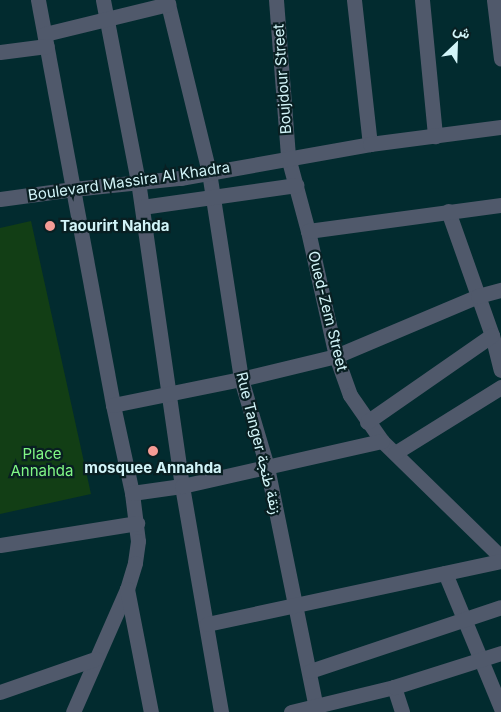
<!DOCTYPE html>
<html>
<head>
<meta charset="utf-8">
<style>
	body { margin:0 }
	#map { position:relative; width:501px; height:712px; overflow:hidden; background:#022b2f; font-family:Inter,Vazirmatn,sans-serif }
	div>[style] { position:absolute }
	.green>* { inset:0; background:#123e15 }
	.minor>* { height:15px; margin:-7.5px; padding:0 7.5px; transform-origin:7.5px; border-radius:7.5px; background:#50596b }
	.dots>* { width:14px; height:14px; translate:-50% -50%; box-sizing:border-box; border:2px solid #091f22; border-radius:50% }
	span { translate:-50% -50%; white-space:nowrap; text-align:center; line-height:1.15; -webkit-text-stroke:4.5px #091f22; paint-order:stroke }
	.street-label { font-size:15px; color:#d2f4f8 }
	.poi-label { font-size:15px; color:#d2f4f8; font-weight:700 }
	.left { translate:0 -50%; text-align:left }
	.park-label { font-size:15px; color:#81f886 }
	.north { position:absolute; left:431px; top:20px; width:50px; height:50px; -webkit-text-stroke:4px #091f22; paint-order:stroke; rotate:24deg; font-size:14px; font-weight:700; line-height:20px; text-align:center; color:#d2f4f8 }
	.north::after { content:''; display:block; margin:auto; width:18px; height:22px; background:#d2f4f8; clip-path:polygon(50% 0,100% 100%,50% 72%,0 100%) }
</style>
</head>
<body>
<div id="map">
	<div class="green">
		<i style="clip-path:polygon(31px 221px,91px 494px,0 514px,0 228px)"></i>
	</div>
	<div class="minor">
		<i style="left:38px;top:0;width:412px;rotate:79.5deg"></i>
		<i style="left:113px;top:405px;width:90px;rotate:77.8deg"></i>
		<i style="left:132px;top:493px;width:48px;rotate:82.9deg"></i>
		<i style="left:138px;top:541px;width:22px;rotate:98deg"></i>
		<i style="left:135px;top:563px;width:27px;rotate:107deg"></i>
		<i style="left:127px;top:589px;width:134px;rotate:113.7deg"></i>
		<i style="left:103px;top:0;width:184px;rotate:79.1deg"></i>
		<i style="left:138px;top:181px;width:308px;rotate:81.8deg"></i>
		<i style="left:182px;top:486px;width:229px;rotate:80.2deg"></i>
		<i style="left:167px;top:0;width:177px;rotate:76.3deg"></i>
		<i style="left:209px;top:172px;width:209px;rotate:81.2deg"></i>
		<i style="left:241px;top:379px;width:92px;rotate:73.5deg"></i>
		<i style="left:267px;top:467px;width:250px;rotate:78.5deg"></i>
		<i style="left:276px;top:0;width:157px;rotate:85.6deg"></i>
		<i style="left:288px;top:157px;width:77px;rotate:74.9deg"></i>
		<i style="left:308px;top:231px;width:128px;rotate:77.4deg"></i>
		<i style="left:336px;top:356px;width:41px;rotate:70.3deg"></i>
		<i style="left:350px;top:395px;width:56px;rotate:55.2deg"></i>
		<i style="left:382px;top:441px;width:166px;rotate:44.3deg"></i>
		<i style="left:354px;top:0;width:145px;rotate:83.7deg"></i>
		<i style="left:422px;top:0;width:137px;rotate:84.5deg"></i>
		<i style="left:494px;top:0;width:59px;rotate:83.2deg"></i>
		<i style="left:45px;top:34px;width:127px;rotate:-13.7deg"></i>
		<i style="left:0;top:52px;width:47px;rotate:-7.3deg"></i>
		<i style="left:0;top:199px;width:74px;rotate:-7.8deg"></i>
		<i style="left:73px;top:189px;width:108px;rotate:-5.9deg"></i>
		<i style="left:180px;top:178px;width:193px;rotate:-10.1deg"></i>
		<i style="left:370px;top:144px;width:132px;rotate:-7.4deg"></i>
		<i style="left:142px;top:207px;width:156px;rotate:-8.1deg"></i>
		<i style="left:448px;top:211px;width:132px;rotate:70.5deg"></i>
		<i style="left:492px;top:335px;width:36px;rotate:76deg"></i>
		<i style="left:308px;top:231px;width:195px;rotate:-7.7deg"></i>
		<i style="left:113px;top:405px;width:131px;rotate:-11.5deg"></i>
		<i style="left:241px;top:379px;width:98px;rotate:-13.6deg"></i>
		<i style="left:336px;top:356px;width:154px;rotate:-22.9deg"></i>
		<i style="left:478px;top:296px;width:24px;rotate:-15deg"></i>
		<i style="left:367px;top:422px;width:152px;rotate:-34.8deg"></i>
		<i style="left:395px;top:453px;width:125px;rotate:-31.9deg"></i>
		<i style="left:132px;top:493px;width:50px;rotate:-8deg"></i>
		<i style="left:182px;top:486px;width:205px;rotate:-12.7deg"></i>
		<i style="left:0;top:545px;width:139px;rotate:-9.1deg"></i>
		<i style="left:445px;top:573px;width:146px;rotate:67.5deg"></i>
		<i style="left:127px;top:589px;width:125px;rotate:79deg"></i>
		<i style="left:207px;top:624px;width:301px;rotate:-12.1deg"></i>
		<i style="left:310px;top:671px;width:201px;rotate:-18.5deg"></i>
		<i style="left:394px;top:687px;width:26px;rotate:72deg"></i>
		<i style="left:0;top:692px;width:101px;rotate:-19.2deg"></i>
		<i style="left:291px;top:712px;width:106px;rotate:-13.6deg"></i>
		<i style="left:394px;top:687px;width:112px;rotate:-17.6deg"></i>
	</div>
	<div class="dots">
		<i style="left:50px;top:226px;background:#f59c95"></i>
		<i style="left:153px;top:451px;background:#f59c95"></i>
	</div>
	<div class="street-label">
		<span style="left:282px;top:79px;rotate:-94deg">Boujdour Street</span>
		<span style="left:129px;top:181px;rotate:-8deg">Boulevard Massira Al Khadra</span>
		<span style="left:328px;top:311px;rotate:76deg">Oued-Zem Street</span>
		<span style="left:259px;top:443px;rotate:76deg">Rue Tanger زنقة طنجة</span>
	</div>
	<div class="poi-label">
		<span class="left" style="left:60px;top:226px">Taourirt Nahda</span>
		<span style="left:153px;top:468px">mosquee Annahda</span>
	</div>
	<div class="park-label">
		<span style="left:42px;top:462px">Place<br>Annahda</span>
	</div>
	<div class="north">ش</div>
</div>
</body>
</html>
